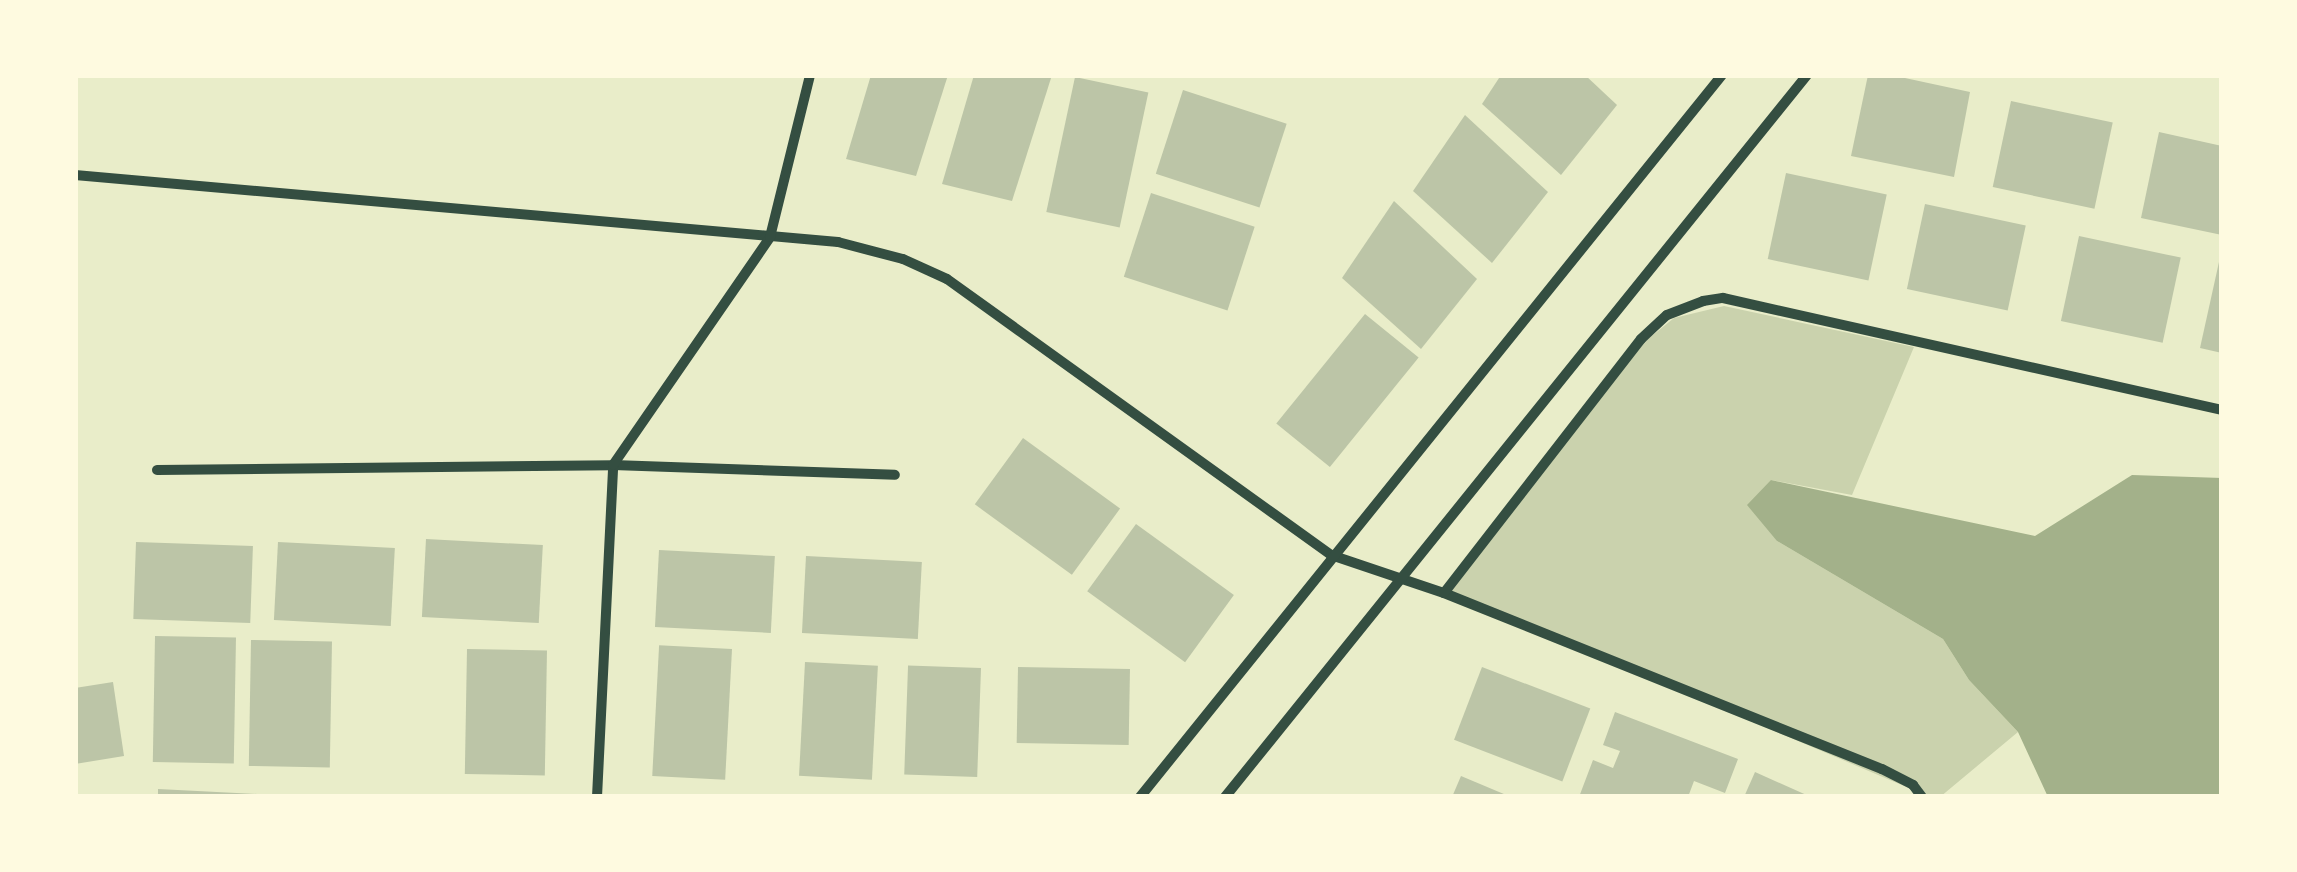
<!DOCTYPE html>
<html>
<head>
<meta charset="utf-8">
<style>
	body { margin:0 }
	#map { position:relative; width:2297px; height:872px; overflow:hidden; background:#e9edc9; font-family:Quicksand,sans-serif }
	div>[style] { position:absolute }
	.green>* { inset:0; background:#cad2ad }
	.water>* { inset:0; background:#a3b18a }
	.building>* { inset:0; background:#bcc5a7; transform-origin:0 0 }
	.minor>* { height:10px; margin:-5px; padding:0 5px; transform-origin:5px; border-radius:5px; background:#344e41 }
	span { translate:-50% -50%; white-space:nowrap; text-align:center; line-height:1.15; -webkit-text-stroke:8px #fefae0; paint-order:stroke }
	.frame { position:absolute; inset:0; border:78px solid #fefae0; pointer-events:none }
</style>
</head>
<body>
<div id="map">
	<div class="green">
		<i style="clip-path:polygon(1724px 306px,1914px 347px,1852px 495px,1771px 480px,1777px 541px,1943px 639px,1969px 680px,2018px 732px,1940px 797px,1930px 797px,1447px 592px,1643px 343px,1674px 318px)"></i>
	</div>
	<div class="water">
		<i style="clip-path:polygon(2132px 475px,2222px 478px,2222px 797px,2048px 797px,2018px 732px,1969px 680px,1943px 639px,1777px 541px,1747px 505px,1771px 480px,2035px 536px)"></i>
	</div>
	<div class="building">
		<i style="clip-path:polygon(871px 75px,948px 75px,916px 176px,846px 159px)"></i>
		<i style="clip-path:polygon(974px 75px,1052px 75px,1012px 201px,942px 184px)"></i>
		<i style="clip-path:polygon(1501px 75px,1585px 75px,1617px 105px,1561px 175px,1482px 104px)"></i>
		<i style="clip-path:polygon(1868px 75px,1891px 75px,1970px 92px,1954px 177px,1851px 156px)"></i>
		<i style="left:1075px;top:77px;width:75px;height:138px;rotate:12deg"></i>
		<i style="left:1183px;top:90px;width:109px;height:88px;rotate:18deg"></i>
		<i style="left:2011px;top:101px;width:104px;height:88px;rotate:12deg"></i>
		<i style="clip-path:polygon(1465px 115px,1548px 192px,1492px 263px,1413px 191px)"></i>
		<i style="clip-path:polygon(2159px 132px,2222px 146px,2222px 235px,2141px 218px)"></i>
		<i style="left:1786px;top:173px;width:103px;height:88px;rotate:12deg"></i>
		<i style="left:1151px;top:193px;width:109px;height:88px;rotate:18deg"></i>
		<i style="clip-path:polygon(1394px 201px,1477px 279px,1421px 349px,1342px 278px)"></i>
		<i style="left:1925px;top:204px;width:103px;height:87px;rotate:12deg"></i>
		<i style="left:2079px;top:236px;width:104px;height:87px;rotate:12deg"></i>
		<i style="clip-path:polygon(2219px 262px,2222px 263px,2222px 353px,2200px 348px)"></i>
		<i style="left:1365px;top:314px;width:69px;height:141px;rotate:39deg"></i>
		<i style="left:1023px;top:438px;width:120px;height:82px;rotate:36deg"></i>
		<i style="left:1136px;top:524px;width:121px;height:83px;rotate:36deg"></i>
		<i style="left:426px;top:539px;width:117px;height:78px;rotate:3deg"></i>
		<i style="left:136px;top:542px;width:117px;height:77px;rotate:2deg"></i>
		<i style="left:278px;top:542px;width:117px;height:78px;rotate:3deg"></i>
		<i style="left:659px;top:550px;width:116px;height:77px;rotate:3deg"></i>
		<i style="left:806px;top:556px;width:116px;height:77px;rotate:3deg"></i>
		<i style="left:155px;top:636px;width:81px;height:126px;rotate:1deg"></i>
		<i style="left:251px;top:640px;width:81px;height:126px;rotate:1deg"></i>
		<i style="left:467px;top:649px;width:80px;height:125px;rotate:1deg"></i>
		<i style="left:732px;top:649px;width:131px;height:73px;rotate:93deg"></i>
		<i style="left:805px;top:662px;width:73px;height:114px;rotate:3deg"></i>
		<i style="left:1018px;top:667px;width:112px;height:76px;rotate:1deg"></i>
		<i style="left:1482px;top:667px;width:116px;height:78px;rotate:21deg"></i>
		<i style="left:981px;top:668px;width:109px;height:73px;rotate:92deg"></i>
		<i style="clip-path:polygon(113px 682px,124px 756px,75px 764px,75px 688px)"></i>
		<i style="clip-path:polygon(1615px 712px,1738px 759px,1725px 793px,1694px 781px,1688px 797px,1579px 797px,1593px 760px,1613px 768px,1620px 751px,1603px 745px)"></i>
		<i style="clip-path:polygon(1755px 772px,1811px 797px,1744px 797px)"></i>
		<i style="clip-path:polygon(1461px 776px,1511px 797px,1452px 797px)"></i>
		<i style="clip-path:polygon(158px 789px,257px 794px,257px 797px,158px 797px)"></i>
	</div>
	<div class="minor">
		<i style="left:75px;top:175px;width:766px;rotate:5.02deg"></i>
		<i style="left:838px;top:242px;width:67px;rotate:14.7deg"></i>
		<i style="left:903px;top:259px;width:48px;rotate:24.4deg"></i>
		<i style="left:947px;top:279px;width:473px;rotate:35.7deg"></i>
		<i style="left:1331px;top:555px;width:119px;rotate:18.6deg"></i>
		<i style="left:1444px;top:593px;width:472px;rotate:21.9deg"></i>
		<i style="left:1882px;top:769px;width:35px;rotate:27deg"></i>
		<i style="left:1913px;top:785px;width:15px;rotate:53deg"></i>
		<i style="left:157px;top:470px;width:456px;rotate:-0.6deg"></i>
		<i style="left:613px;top:465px;width:282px;rotate:2deg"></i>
		<i style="left:1444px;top:593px;width:321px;rotate:-52.2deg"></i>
		<i style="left:1641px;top:339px;width:35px;rotate:-43deg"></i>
		<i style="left:1667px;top:315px;width:39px;rotate:-21deg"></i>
		<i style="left:1703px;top:301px;width:20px;rotate:-9deg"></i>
		<i style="left:1723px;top:298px;width:511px;rotate:12.65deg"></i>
		<i style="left:597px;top:797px;width:332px;rotate:-87.2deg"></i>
		<i style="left:613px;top:465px;width:277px;rotate:-55.4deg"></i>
		<i style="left:770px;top:237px;width:167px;rotate:-76.1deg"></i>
		<i style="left:1140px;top:797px;width:927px;rotate:-51.13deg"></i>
		<i style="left:1225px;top:797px;width:927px;rotate:-51.13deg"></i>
	</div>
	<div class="frame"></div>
</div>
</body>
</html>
